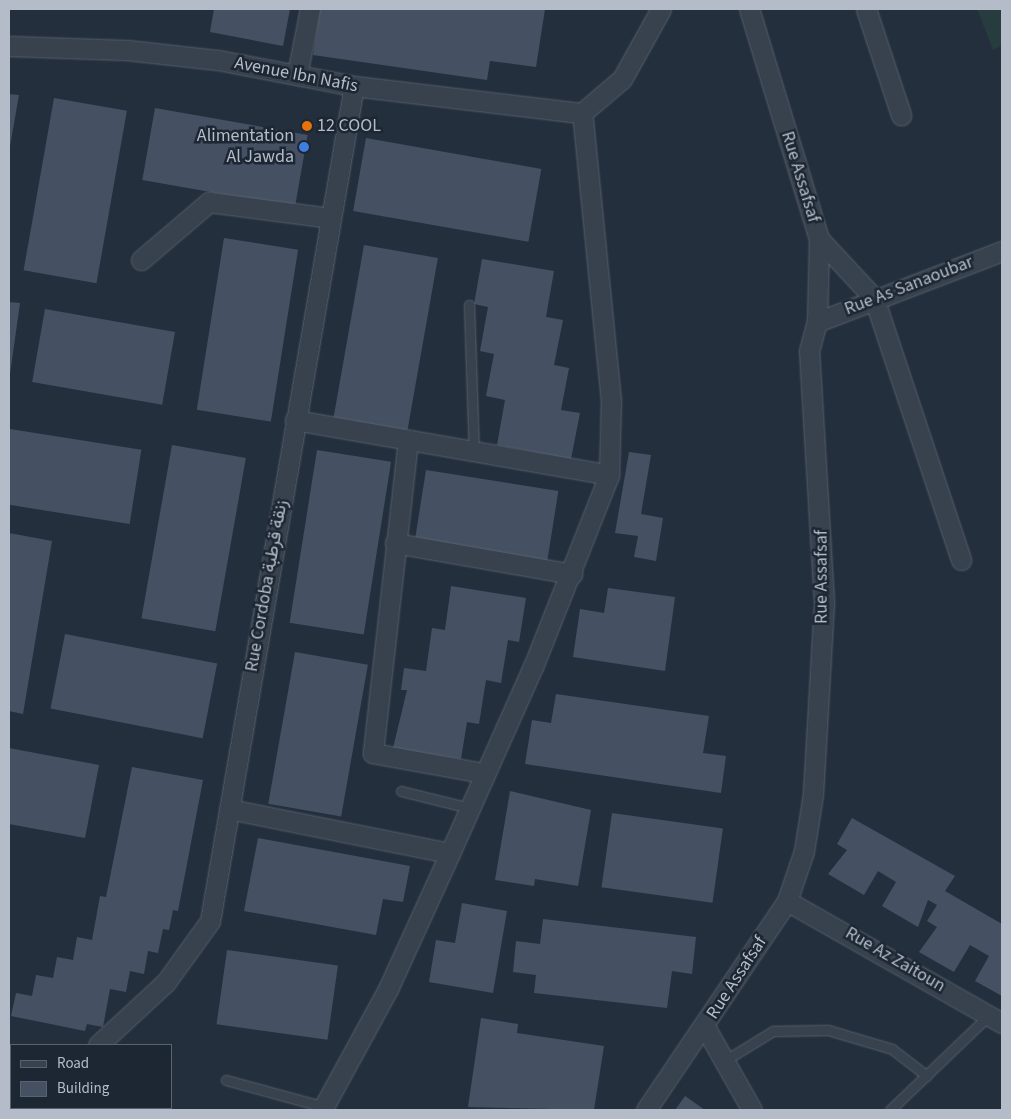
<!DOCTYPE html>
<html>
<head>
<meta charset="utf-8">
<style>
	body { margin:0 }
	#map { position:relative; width:1011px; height:1119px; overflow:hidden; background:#242f3e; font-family:"Source Sans 3",Vazirmatn,sans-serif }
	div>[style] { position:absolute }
	.green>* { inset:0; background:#263c3f }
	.building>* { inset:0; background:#455162; transform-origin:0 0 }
	.roads { filter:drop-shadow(0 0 1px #565f6c) drop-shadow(0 0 1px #565f6c) }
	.service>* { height:9px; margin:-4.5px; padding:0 4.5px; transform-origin:4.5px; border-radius:4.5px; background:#38414e }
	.minor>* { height:19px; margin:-9.5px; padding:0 9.5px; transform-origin:9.5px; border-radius:9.5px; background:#38414e }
	.dots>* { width:14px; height:14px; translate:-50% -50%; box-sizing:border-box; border:2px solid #1d2633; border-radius:50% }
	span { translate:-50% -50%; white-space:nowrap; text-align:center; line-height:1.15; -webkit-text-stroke:5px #1d2633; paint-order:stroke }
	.street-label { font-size:18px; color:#b4bcc9 }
	.poi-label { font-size:18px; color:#b4bcc9 }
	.left { translate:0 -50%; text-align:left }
	.right { translate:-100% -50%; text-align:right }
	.frame { position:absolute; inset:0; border:10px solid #b4bcc9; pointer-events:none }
	.legend { position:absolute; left:10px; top:1044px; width:162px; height:65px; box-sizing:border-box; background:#1d2633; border:1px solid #59626f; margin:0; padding:6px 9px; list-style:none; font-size:15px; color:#b4bcc9 }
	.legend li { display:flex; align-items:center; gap:10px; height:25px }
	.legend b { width:25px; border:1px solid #59626f }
</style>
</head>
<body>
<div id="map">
	<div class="green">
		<i style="clip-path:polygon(977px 9px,1002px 9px,1002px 46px,993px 50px)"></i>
	</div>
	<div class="building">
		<i style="clip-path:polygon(214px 9px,290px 9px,283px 46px,210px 32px)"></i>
		<i style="clip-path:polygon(320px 9px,545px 9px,536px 67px,490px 61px,487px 80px,313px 55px)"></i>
		<i style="clip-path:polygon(9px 94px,19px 95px,10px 146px,9px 146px)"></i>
		<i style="left:54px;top:98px;width:74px;height:175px;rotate:10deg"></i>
		<i style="left:155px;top:108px;width:155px;height:73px;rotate:10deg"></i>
		<i style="left:366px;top:138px;width:178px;height:74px;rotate:10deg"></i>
		<i style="left:224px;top:238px;width:75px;height:174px;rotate:9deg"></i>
		<i style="left:364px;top:245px;width:75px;height:175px;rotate:10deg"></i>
		<i style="clip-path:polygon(482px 259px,554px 271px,546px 317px,563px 320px,554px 365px,569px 368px,561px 410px,580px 413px,571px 459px,497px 445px,505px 400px,486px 396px,494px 354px,480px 351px,488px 307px,474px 304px)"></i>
		<i style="clip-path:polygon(9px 302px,20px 303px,10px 374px,9px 374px)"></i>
		<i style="left:45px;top:309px;width:132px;height:74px;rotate:10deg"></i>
		<i style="left:10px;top:429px;width:133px;height:75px;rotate:9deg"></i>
		<i style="left:172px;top:445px;width:75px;height:176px;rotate:10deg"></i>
		<i style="left:317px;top:450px;width:75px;height:175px;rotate:9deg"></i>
		<i style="clip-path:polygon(629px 452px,651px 455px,641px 514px,663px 518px,656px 561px,634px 557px,638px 536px,615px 533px)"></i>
		<i style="left:426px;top:470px;width:134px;height:74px;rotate:9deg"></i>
		<i style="clip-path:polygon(9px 533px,52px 541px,23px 714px,9px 711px)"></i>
		<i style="clip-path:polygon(451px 586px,526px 598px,519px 642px,508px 640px,501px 683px,486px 680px,479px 724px,467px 722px,461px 759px,393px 748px,407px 690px,401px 690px,404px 668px,426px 671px,432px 628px,445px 630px)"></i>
		<i style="clip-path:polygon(608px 588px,675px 597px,665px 671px,573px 657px,580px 609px,604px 613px)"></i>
		<i style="left:65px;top:634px;width:155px;height:76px;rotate:11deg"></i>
		<i style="left:295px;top:652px;width:74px;height:154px;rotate:10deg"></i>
		<i style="clip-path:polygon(556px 694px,709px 716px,703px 753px,726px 756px,721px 793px,525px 764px,532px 720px,551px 723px)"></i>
		<i style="clip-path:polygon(9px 748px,99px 765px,85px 838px,9px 824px)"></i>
		<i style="clip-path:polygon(132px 767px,203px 780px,178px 911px,173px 910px,169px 930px,163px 929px,158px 953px,148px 951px,144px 974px,130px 971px,126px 992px,110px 989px,103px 1027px,87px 1024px,85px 1031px,11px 1016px,16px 993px,32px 996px,36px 975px,53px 978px,57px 957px,73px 960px,77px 937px,92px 940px,100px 896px,106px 897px)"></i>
		<i style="clip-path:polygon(510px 791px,591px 810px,578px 886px,535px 879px,534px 886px,495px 880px)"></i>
		<i style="left:612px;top:813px;width:112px;height:75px;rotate:8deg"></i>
		<i style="clip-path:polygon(852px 818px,955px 876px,945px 891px,1002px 924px,1002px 996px,975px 981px,989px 956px,970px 945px,954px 972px,919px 952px,937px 927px,927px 921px,937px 905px,928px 900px,918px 927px,882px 906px,896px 882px,878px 871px,864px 895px,828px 874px,847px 850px,837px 844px)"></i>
		<i style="clip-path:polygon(258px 838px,410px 866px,403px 902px,383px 899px,376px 935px,244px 911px)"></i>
		<i style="clip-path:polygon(462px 903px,507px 911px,493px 993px,429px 982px,436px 940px,455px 943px)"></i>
		<i style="clip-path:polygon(543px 919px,696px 937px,692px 974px,672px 971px,667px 1008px,534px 993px,536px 975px,513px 972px,516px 941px,540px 944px)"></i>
		<i style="left:227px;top:950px;width:112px;height:75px;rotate:8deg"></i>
		<i style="clip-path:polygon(481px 1018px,518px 1024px,517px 1033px,604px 1046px,594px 1110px,468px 1107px)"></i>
		<i style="clip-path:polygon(685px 1096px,705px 1110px,675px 1110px)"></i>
	</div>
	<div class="roads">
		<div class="service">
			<i style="left:469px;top:305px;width:147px;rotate:88.1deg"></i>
			<i style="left:401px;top:791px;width:70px;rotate:14deg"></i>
			<i style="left:724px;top:1061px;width:57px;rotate:-31.5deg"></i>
			<i style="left:773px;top:1031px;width:55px;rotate:-1deg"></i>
			<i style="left:828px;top:1030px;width:67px;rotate:16.5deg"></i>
			<i style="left:892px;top:1049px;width:44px;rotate:37.6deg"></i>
			<i style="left:226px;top:1080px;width:103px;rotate:15.3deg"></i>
			<i style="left:890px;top:1110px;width:137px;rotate:-43.8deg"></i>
		</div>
		<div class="minor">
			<i style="left:866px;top:9px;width:112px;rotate:71.7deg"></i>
			<i style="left:9px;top:46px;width:118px;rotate:1.9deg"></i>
			<i style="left:127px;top:50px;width:92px;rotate:6.3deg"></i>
			<i style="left:218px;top:60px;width:138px;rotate:10.8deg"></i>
			<i style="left:354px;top:86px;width:230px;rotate:6.8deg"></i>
			<i style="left:297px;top:75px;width:67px;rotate:-78.9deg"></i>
			<i style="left:582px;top:113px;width:52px;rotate:-40.4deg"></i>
			<i style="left:622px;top:79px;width:80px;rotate:-60.9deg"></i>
			<i style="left:819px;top:239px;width:81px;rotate:47deg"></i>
			<i style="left:874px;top:298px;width:276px;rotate:71.6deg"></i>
			<i style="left:141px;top:260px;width:89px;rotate:-40.5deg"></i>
			<i style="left:209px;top:202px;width:122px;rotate:7.5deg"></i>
			<i style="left:817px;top:322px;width:198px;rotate:-21deg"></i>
			<i style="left:295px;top:420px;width:319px;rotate:9.9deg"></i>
			<i style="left:408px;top:440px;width:315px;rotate:96.4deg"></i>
			<i style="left:373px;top:753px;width:112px;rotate:10.3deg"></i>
			<i style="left:395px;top:543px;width:180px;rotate:9.9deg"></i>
			<i style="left:229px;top:809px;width:225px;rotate:11.3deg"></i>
			<i style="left:787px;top:901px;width:247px;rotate:29.6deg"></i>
			<i style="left:705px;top:1027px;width:95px;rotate:60.5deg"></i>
			<i style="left:98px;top:1045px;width:93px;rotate:-42.8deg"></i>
			<i style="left:166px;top:982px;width:75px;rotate:-54.2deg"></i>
			<i style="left:210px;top:921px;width:847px;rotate:-80.22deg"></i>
			<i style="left:9px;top:1084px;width:2px"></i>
			<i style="left:10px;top:1110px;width:9px;rotate:-84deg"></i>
			<i style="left:322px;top:1110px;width:138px;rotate:-61.4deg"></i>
			<i style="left:388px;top:989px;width:149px;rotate:-65.5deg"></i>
			<i style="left:450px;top:853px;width:204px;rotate:-66deg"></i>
			<i style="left:533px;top:667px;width:206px;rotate:-68.4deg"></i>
			<i style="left:609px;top:475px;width:74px;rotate:-88.5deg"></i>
			<i style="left:611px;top:401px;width:289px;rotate:-95.7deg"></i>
			<i style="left:646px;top:1110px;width:252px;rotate:-56deg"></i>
			<i style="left:787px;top:901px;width:53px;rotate:-71.2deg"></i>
			<i style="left:804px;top:851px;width:58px;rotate:-81deg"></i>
			<i style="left:813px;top:794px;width:192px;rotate:-86.7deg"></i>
			<i style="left:824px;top:602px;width:251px;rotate:-93.4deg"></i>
			<i style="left:809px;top:351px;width:30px;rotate:-75deg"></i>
			<i style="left:817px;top:322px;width:83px;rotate:-88.6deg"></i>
			<i style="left:819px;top:239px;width:240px;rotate:-106.9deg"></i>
		</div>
	</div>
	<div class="dots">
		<i style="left:307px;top:126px;background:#e8710a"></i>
		<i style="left:304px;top:147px;background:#3f7fe0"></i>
	</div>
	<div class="street-label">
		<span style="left:296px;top:75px;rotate:11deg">Avenue Ibn Nafis</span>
		<span style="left:800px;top:177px;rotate:73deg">Rue Assafsaf</span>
		<span style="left:909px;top:286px;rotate:-21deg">Rue As Sanaoubar</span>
		<span style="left:822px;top:577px;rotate:-90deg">Rue Assafsaf</span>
		<span style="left:267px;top:586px;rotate:-80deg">Rue Cordoba زنقة قرطبة</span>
		<span style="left:895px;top:960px;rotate:30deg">Rue Az Zaitoun</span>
		<span style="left:737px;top:978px;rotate:-57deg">Rue Assafsaf</span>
	</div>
	<div class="poi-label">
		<span class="left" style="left:317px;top:126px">12 COOL</span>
		<span class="right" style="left:294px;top:147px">Alimentation<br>Al Jawda</span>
	</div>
	<div class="frame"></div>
	<ul class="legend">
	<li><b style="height:6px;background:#38414e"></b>Road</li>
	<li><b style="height:14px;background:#455162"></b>Building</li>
	</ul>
</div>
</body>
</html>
